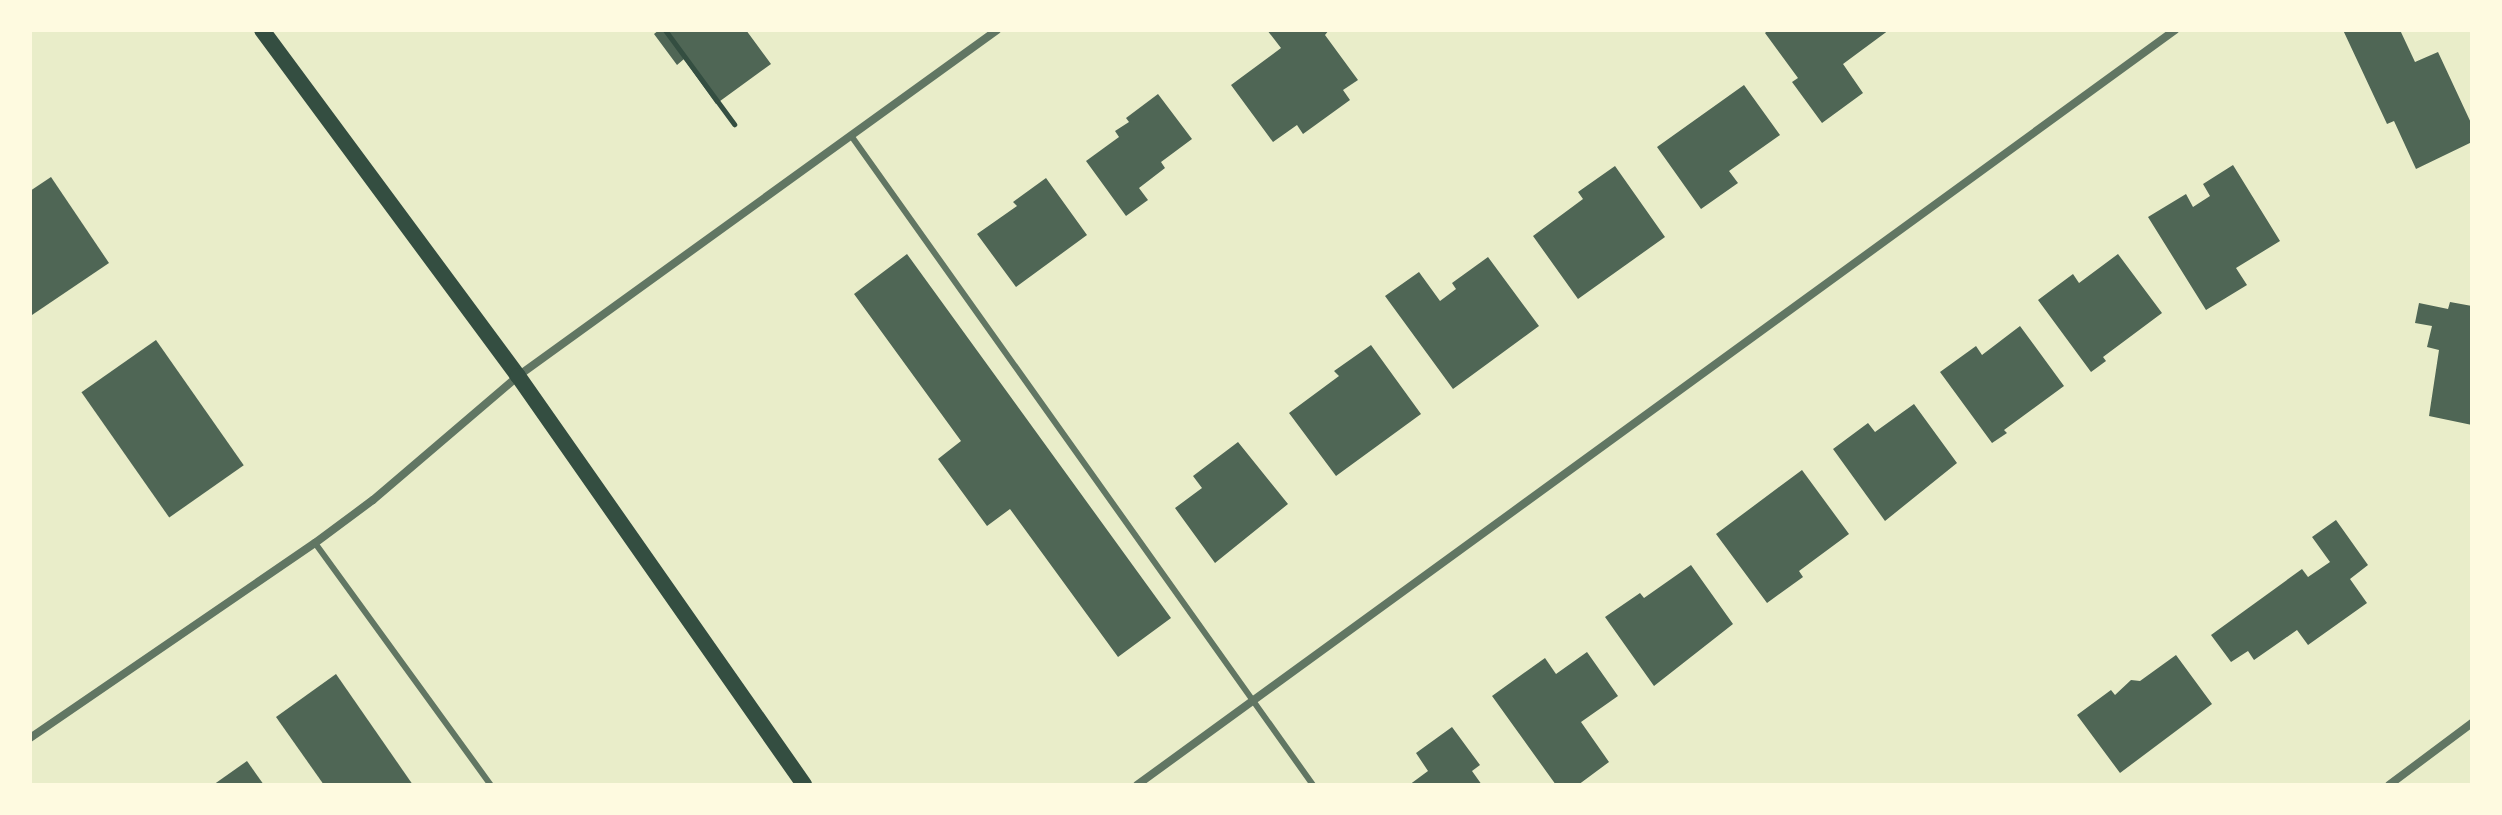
<!DOCTYPE html>
<html>
<head>
<meta charset="utf-8">
<style>
	body { margin:0 }
	#map { position:relative; width:2502px; height:815px; overflow:hidden; background:#e9edc9; font-family:"Varela Round",sans-serif }
	div>[style] { position:absolute }
	.building>* { inset:0; background:#4f6655; transform-origin:0 0 }
	.path>* { height:5px; margin:-2.5px; padding:0 2.5px; transform-origin:2.5px; border-radius:2.5px; background:#344e41 }
	.service>* { height:6px; margin:-3px; padding:0 3px; transform-origin:3px; border-radius:3px; background:#617663 }
	.minor>* { height:8px; margin:-4px; padding:0 4px; transform-origin:4px; border-radius:4px; background:#617663 }
	.secondary>* { height:16px; margin:-8px; padding:0 8px; transform-origin:8px; border-radius:8px; background:#344e41 }
	span { translate:-50% -50%; white-space:nowrap; text-align:center; line-height:1.15; -webkit-text-stroke:6px #fefae0; paint-order:stroke }
	.frame { position:absolute; inset:0; border:32px solid #fefae0; pointer-events:none }
</style>
</head>
<body>
<div id="map">
	<div class="building">
		<i style="clip-path:polygon(659px 30px,746px 30px,771px 64px,716px 104px,684px 59px,677px 65px,654px 34px)"></i>
		<i style="clip-path:polygon(1267px 30px,1329px 30px,1325px 35px,1358px 80px,1343px 90px,1350px 100px,1303px 134px,1297px 125px,1273px 142px,1231px 85px,1281px 48px)"></i>
		<i style="clip-path:polygon(1768px 30px,1889px 30px,1843px 64px,1863px 93px,1822px 123px,1792px 82px,1798px 78px,1765px 33px)"></i>
		<i style="clip-path:polygon(2343px 30px,2400px 30px,2415px 62px,2438px 52px,2472px 125px,2472px 142px,2416px 169px,2394px 121px,2387px 124px)"></i>
		<i style="clip-path:polygon(1744px 85px,1780px 135px,1729px 171px,1738px 183px,1701px 209px,1657px 147px)"></i>
		<i style="clip-path:polygon(1158px 94px,1192px 139px,1161px 162px,1165px 168px,1139px 188px,1148px 200px,1126px 216px,1086px 161px,1119px 137px,1115px 131px,1129px 122px,1126px 118px)"></i>
		<i style="clip-path:polygon(2233px 165px,2280px 241px,2236px 268px,2247px 285px,2206px 310px,2148px 217px,2186px 194px,2193px 207px,2210px 196px,2203px 184px)"></i>
		<i style="clip-path:polygon(1615px 166px,1665px 237px,1578px 299px,1533px 236px,1583px 199px,1578px 192px)"></i>
		<i style="clip-path:polygon(51px 177px,109px 263px,32px 315px,30px 191px)"></i>
		<i style="clip-path:polygon(1046px 178px,1087px 235px,1016px 287px,977px 234px,1017px 206px,1013px 202px)"></i>
		<i style="clip-path:polygon(907px 254px,1171px 618px,1118px 657px,1010px 509px,987px 526px,938px 459px,961px 441px,854px 294px)"></i>
		<i style="clip-path:polygon(2118px 254px,2162px 313px,2103px 357px,2106px 361px,2091px 372px,2038px 300px,2073px 274px,2079px 283px)"></i>
		<i style="clip-path:polygon(1488px 257px,1539px 326px,1453px 389px,1385px 296px,1419px 272px,1440px 301px,1456px 289px,1452px 283px)"></i>
		<i style="clip-path:polygon(2450px 302px,2472px 306px,2472px 425px,2429px 416px,2439px 350px,2427px 347px,2432px 326px,2415px 323px,2419px 303px,2448px 309px)"></i>
		<i style="clip-path:polygon(2020px 326px,2064px 386px,2004px 430px,2007px 433px,1992px 443px,1940px 372px,1976px 346px,1982px 355px)"></i>
		<i style="left:156px;top:340px;width:153px;height:91px;rotate:55deg"></i>
		<i style="clip-path:polygon(1371px 345px,1421px 414px,1336px 476px,1289px 413px,1339px 376px,1334px 371px)"></i>
		<i style="clip-path:polygon(1914px 404px,1957px 463px,1885px 521px,1833px 449px,1868px 423px,1875px 432px)"></i>
		<i style="clip-path:polygon(1238px 442px,1288px 504px,1215px 563px,1175px 508px,1202px 488px,1193px 476px)"></i>
		<i style="clip-path:polygon(1802px 470px,1849px 534px,1799px 571px,1803px 577px,1767px 603px,1716px 534px)"></i>
		<i style="clip-path:polygon(2336px 520px,2368px 565px,2350px 579px,2367px 603px,2308px 645px,2297px 630px,2254px 660px,2248px 651px,2231px 662px,2211px 635px,2302px 569px,2308px 577px,2330px 562px,2312px 537px)"></i>
		<i style="clip-path:polygon(1691px 565px,1733px 624px,1654px 686px,1605px 617px,1640px 593px,1644px 598px)"></i>
		<i style="clip-path:polygon(1587px 652px,1618px 696px,1581px 722px,1609px 762px,1578px 785px,1556px 785px,1492px 696px,1545px 658px,1556px 674px)"></i>
		<i style="clip-path:polygon(2176px 655px,2212px 704px,2120px 773px,2077px 715px,2111px 690px,2115px 695px,2131px 680px,2140px 681px)"></i>
		<i style="clip-path:polygon(336px 674px,413px 785px,324px 785px,276px 717px)"></i>
		<i style="clip-path:polygon(1452px 727px,1480px 765px,1472px 771px,1482px 785px,1409px 785px,1428px 771px,1416px 753px)"></i>
		<i style="clip-path:polygon(247px 761px,264px 785px,213px 785px)"></i>
	</div>
	<div class="path">
		<i style="left:665px;top:30px;width:117px;rotate:53.7deg"></i>
	</div>
	<div class="service">
		<i style="left:852px;top:137px;width:795px;rotate:54.57deg"></i>
		<i style="left:315px;top:543px;width:299px;rotate:54deg"></i>
	</div>
	<div class="minor">
		<i style="left:30px;top:738px;width:345px;rotate:-34.4deg"></i>
		<i style="left:315px;top:543px;width:72px;rotate:-36.6deg"></i>
		<i style="left:373px;top:500px;width:191px;rotate:-40.5deg"></i>
		<i style="left:518px;top:376px;width:591px;rotate:-35.84deg"></i>
		<i style="left:1137px;top:785px;width:1284px;rotate:-36.03deg"></i>
		<i style="left:2389px;top:785px;width:104px;rotate:-36.8deg"></i>
	</div>
	<div class="secondary">
		<i style="left:262px;top:30px;width:430px;rotate:53.5deg"></i>
		<i style="left:518px;top:376px;width:499px;rotate:55deg"></i>
	</div>
	<div class="frame"></div>
</div>
</body>
</html>
